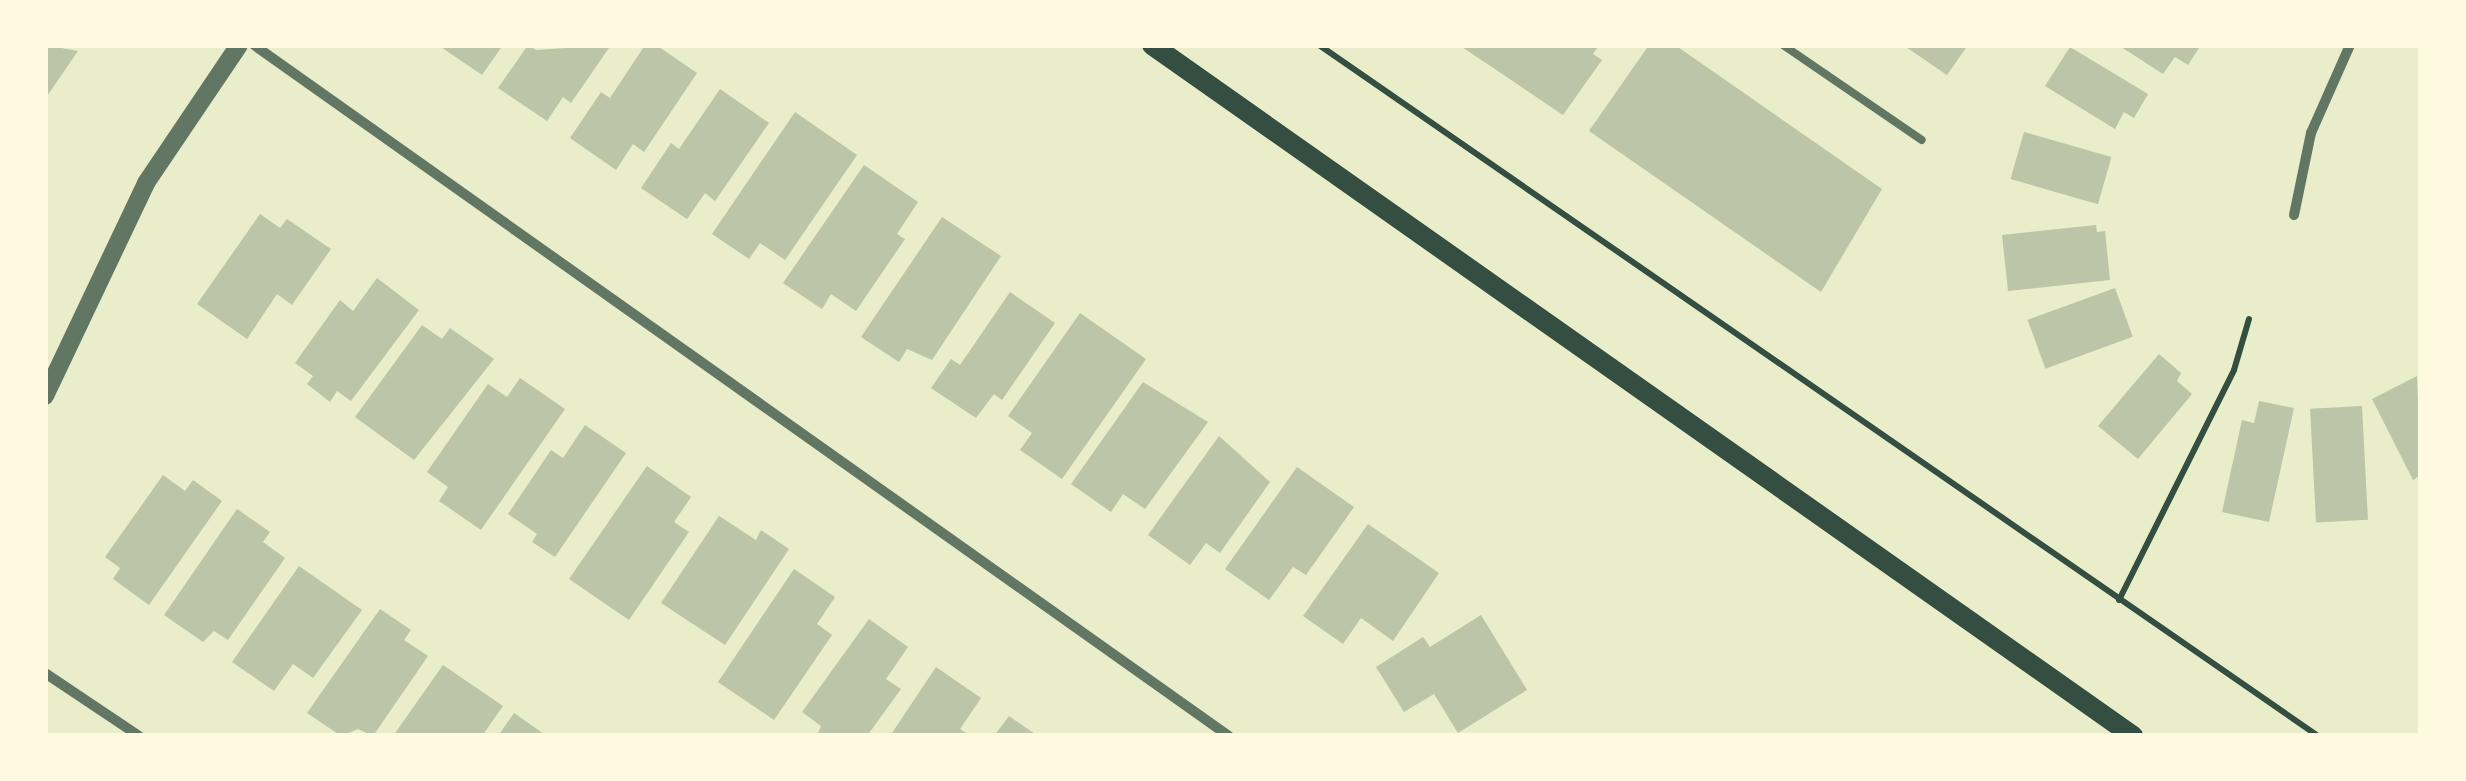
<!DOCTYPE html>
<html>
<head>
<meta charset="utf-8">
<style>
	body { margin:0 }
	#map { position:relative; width:2466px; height:781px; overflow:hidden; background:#e9edc9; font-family:Inter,sans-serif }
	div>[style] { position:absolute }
	.building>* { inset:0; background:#bcc5a7; transform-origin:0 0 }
	.path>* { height:6px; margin:-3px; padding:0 3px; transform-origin:3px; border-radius:3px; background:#344e41 }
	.service>* { height:8px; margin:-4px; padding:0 4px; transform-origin:4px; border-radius:4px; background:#617663 }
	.minor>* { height:10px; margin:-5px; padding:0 5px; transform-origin:5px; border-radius:5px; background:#617663 }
	.tertiary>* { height:18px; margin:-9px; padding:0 9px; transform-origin:9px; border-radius:9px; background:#617663 }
	.secondary>* { height:20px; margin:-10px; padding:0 10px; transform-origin:10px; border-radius:10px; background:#344e41 }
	span { translate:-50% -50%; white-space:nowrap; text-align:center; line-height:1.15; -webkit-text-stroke:8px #fefae0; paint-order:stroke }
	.frame { position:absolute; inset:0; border:48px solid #fefae0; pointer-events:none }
</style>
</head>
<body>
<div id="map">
	<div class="building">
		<i style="clip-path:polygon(45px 45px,78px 51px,45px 99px)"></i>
		<i style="clip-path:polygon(438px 45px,503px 45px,482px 75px)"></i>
		<i style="clip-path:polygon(528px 45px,536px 50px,611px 45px,571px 103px,563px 97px,547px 121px,498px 88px)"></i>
		<i style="clip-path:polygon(645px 45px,656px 45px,697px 73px,644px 152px,633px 144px,616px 170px,570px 138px,601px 92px,610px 98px)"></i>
		<i style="clip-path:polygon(1459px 45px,1599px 45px,1593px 54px,1602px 60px,1563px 115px)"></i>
		<i style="clip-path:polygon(1649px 45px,1675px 45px,1882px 189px,1821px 292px,1589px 131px)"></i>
		<i style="clip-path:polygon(1903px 45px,1968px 45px,1947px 75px)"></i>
		<i style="clip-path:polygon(2118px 45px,2201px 45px,2188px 65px,2175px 57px,2163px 74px)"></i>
		<i style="clip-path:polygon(2070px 47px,2148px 94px,2134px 118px,2124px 112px,2115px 129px,2045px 86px)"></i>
		<i style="clip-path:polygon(720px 89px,769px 123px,715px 201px,705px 193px,687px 219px,641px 188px,671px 143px,679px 149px)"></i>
		<i style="clip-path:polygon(795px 112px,857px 155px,785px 260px,760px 243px,749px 259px,712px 234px)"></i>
		<i style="left:2024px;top:132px;width:91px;height:49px;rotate:16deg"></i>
		<i style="clip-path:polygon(864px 165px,918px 202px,897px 234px,905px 239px,856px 311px,831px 294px,822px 309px,783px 283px)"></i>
		<i style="clip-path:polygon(260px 214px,280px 228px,287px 219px,331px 249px,292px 305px,277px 294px,247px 339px,197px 304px)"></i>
		<i style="clip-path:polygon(942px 217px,1001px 256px,932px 360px,907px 349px,899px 362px,861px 337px)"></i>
		<i style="clip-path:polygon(2096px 225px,2097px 232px,2105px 231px,2110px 280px,2008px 291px,2002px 235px)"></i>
		<i style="clip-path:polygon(377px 278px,419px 310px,351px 401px,337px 391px,330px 402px,307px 384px,313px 376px,295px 363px,340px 300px,353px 311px)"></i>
		<i style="left:2115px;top:288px;width:52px;height:93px;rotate:70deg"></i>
		<i style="clip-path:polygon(1010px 292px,1055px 323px,1002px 400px,994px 394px,976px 418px,931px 388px,951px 359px,960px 365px)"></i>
		<i style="clip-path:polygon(1080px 313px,1146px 359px,1062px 479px,1020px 450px,1032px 433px,1008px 416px)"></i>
		<i style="clip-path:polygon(422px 325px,442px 339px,450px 328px,494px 359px,414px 460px,355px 417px)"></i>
		<i style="clip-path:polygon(2159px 354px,2181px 373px,2177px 381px,2192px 394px,2138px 459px,2098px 426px)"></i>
		<i style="clip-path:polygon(2417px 376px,2421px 475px,2413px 480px,2372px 399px)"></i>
		<i style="clip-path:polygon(520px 378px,565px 409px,481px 530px,439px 501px,448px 487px,427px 472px,488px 384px,507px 397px)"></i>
		<i style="clip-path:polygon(1143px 382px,1208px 422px,1145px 509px,1123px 494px,1111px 512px,1071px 484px)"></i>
		<i style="clip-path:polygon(2259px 401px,2294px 408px,2269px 522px,2222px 512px,2242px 420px,2254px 423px)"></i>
		<i style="left:2362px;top:406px;width:114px;height:52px;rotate:87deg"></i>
		<i style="clip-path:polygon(585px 425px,626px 453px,555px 557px,532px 542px,537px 534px,508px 514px,551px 450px,563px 458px)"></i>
		<i style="clip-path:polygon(1219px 436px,1270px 482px,1220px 553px,1206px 543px,1190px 565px,1148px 535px)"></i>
		<i style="clip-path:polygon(647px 466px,691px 497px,674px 522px,689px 532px,629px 620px,569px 579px)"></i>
		<i style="clip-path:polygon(1297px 467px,1354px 507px,1306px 575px,1293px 567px,1269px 600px,1225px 569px)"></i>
		<i style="clip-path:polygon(163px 475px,185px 491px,193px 480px,222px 501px,149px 605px,113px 579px,120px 568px,105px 557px)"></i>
		<i style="clip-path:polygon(237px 509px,270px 532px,263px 542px,285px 558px,228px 640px,214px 631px,203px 642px,164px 615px)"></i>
		<i style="clip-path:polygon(719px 516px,756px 540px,761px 530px,789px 549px,725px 645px,661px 603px)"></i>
		<i style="clip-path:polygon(1368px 524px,1439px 573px,1393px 641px,1361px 618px,1343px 644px,1303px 616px)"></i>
		<i style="clip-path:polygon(299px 566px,362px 610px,313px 678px,293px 664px,274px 691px,232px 662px)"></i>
		<i style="clip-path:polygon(794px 569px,835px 597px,817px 624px,832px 635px,774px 720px,718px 682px)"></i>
		<i style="clip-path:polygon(380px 609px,411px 630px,404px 640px,428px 656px,373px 736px,358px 729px,341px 736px,307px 713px)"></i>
		<i style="clip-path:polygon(1481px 615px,1527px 690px,1458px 733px,1434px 694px,1404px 712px,1376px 667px,1423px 637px,1430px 647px)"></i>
		<i style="clip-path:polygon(869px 619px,908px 647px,886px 679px,901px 689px,867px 736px,817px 736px,821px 726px,802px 712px)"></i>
		<i style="clip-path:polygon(443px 665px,503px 706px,482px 736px,393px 736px)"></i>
		<i style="clip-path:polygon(936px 667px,981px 698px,960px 729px,971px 736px,890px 736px)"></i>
		<i style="clip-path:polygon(514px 713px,547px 736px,498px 736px)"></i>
		<i style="clip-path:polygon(1009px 716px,1038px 736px,994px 736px)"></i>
	</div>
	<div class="path">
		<i style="left:1319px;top:45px;width:1215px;rotate:34.67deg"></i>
		<i style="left:2119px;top:600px;width:257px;rotate:-63.4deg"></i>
		<i style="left:2234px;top:370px;width:53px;rotate:-73.6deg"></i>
	</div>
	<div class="service">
		<i style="left:1783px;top:45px;width:168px;rotate:34.4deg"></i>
	</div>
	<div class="minor">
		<i style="left:254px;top:45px;width:1195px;rotate:35.33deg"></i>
		<i style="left:2294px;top:215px;width:84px;rotate:-78.3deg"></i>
		<i style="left:2311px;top:133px;width:96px;rotate:-66.1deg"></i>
		<i style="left:45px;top:673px;width:113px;rotate:33.8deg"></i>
	</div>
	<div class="tertiary">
		<i style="left:45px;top:396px;width:236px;rotate:-64.6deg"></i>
		<i style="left:146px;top:183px;width:166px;rotate:-56deg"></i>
	</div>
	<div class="secondary">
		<i style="left:1152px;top:45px;width:1200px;rotate:35.16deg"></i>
	</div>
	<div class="frame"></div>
</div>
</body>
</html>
